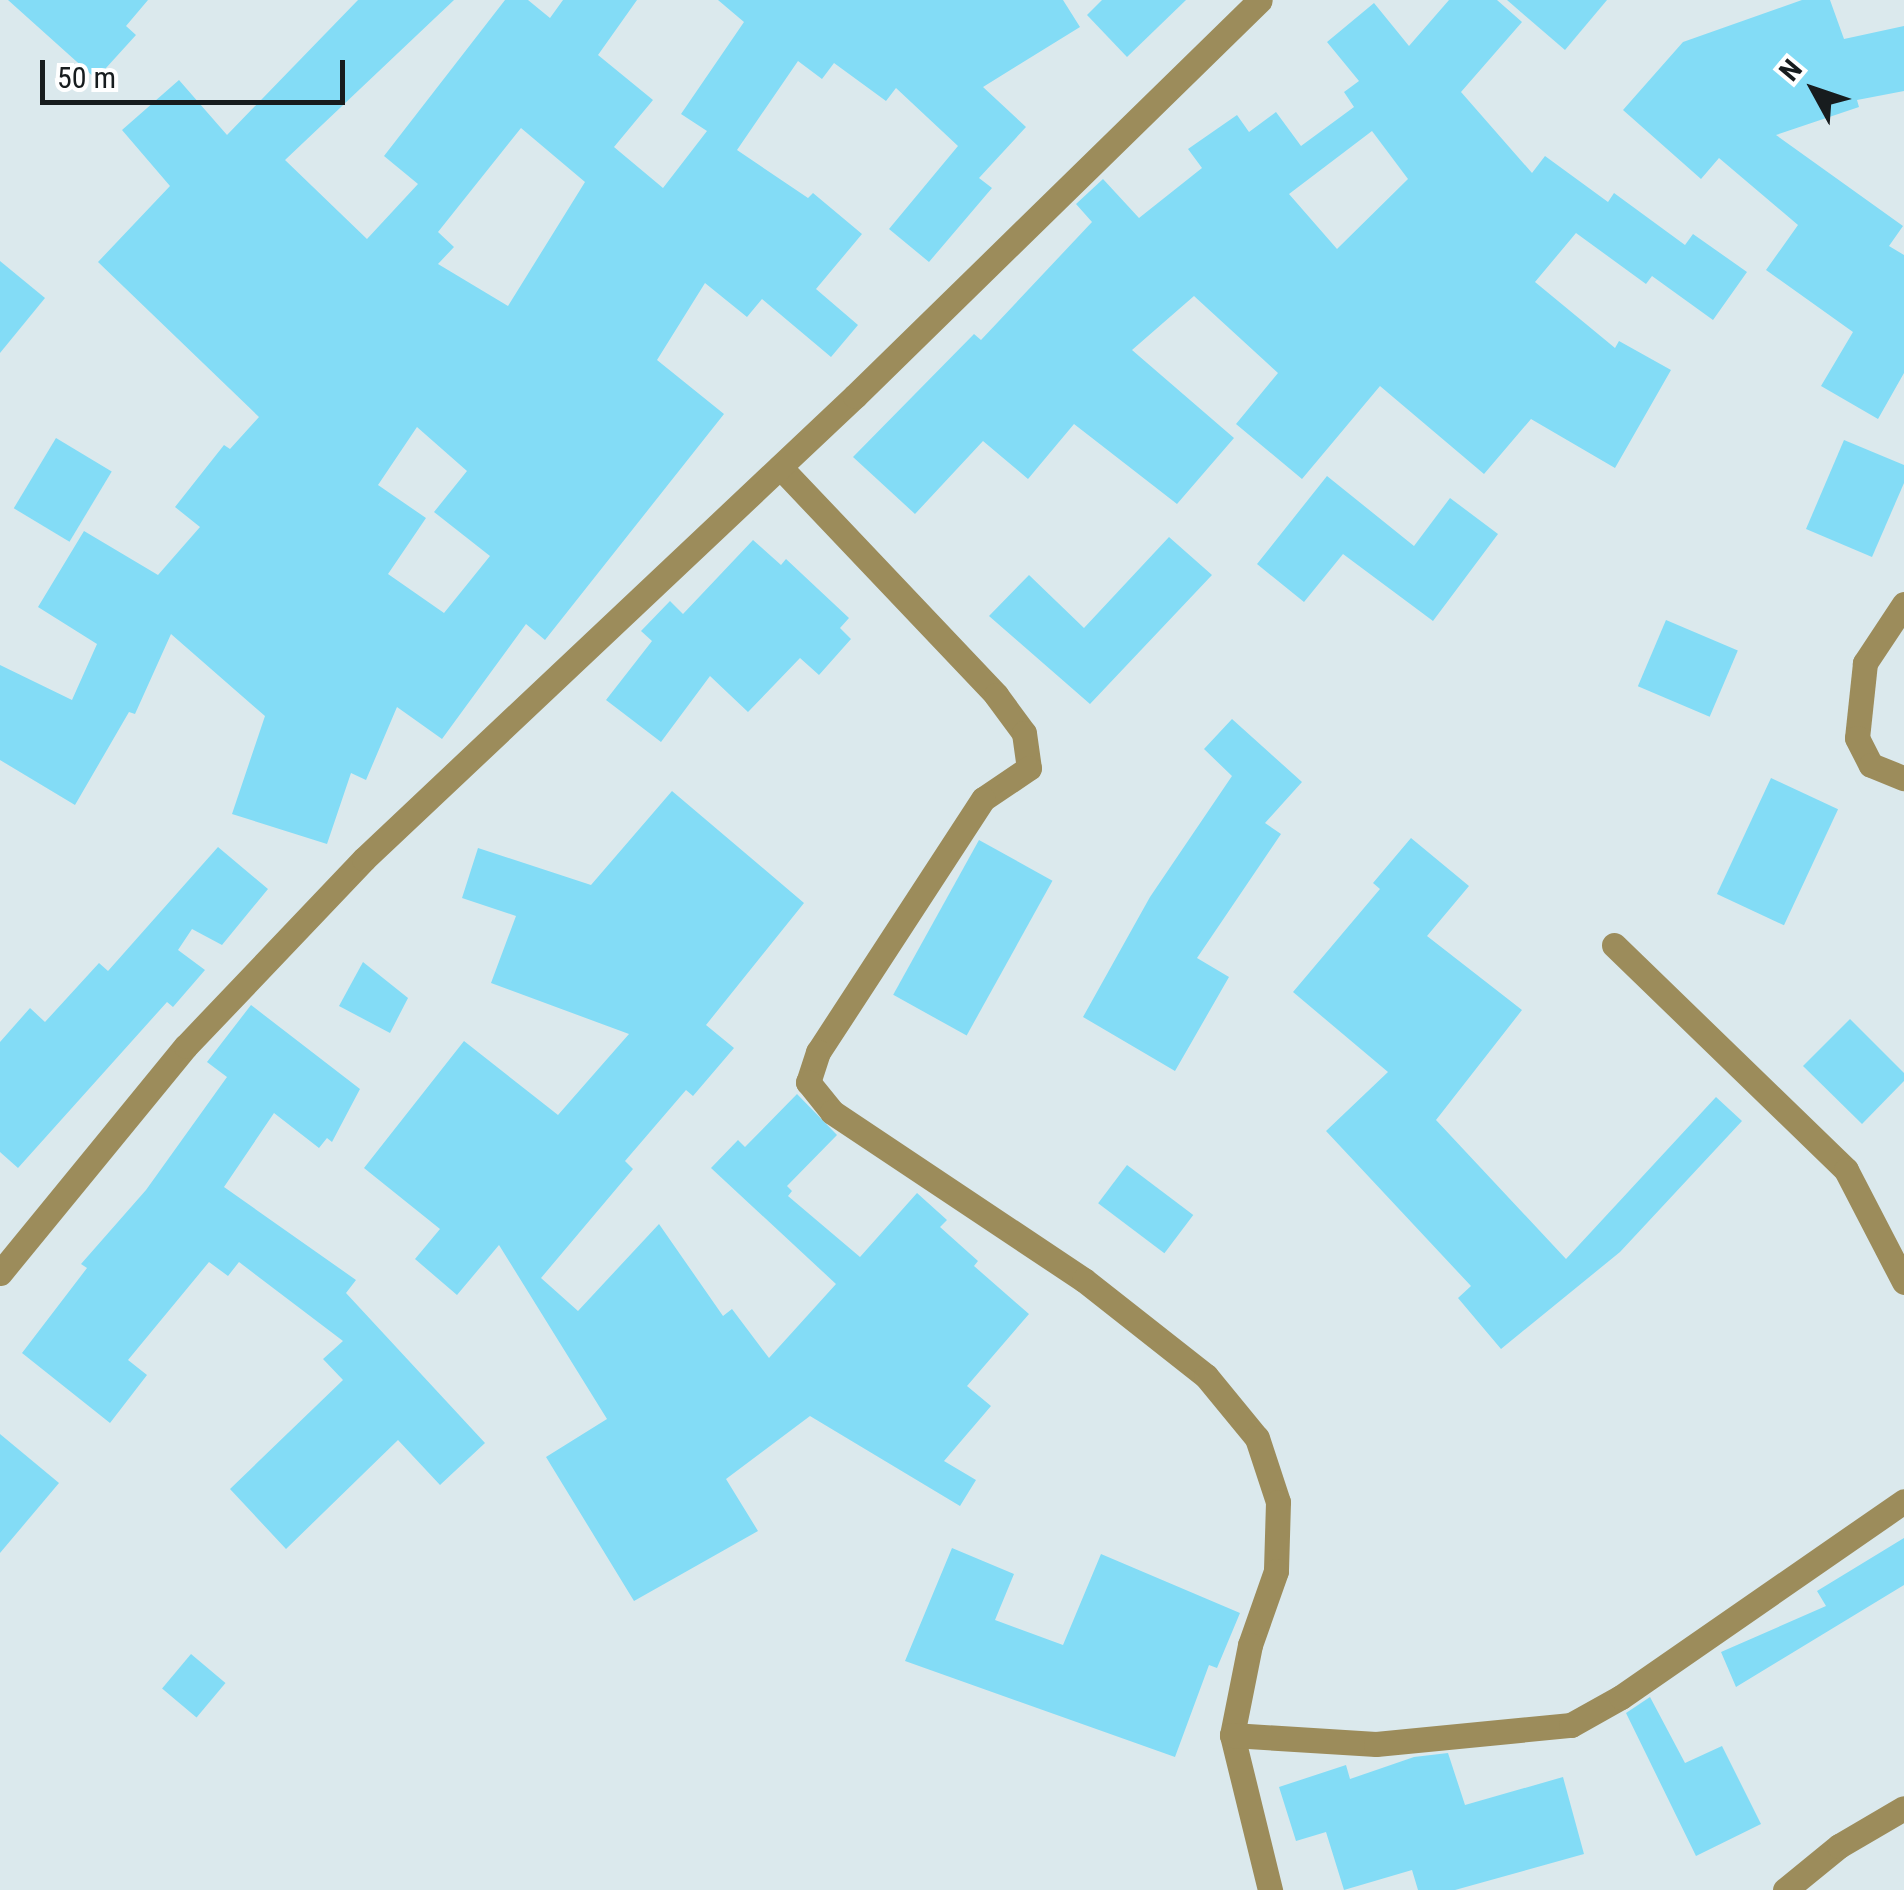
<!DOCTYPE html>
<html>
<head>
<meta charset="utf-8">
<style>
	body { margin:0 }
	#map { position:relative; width:1904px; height:1890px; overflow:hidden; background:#dbe9ed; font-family:"Roboto Condensed",sans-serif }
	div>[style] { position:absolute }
	.building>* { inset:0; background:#83dcf6; transform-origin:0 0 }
	.street>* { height:25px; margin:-12.5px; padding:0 12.5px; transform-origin:12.5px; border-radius:12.5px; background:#9c8c5b }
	span { translate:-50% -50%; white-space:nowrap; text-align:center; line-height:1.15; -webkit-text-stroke:10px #fff; paint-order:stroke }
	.north { position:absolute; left:1764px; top:40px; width:100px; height:100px; -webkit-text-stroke:8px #fff; paint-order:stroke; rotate:310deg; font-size:28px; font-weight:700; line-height:40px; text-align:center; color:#171c1e }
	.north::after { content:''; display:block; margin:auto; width:35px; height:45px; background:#171c1e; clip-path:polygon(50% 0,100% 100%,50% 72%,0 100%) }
	.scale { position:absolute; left:40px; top:60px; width:305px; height:45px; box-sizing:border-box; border:5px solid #171c1e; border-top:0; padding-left:12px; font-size:30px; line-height:35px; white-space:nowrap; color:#171c1e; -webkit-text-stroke:8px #fff; paint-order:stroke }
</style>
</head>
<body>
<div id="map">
	<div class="building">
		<i style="clip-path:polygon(8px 0,148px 0,126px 26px,136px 35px,96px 79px)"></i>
		<i style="clip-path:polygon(evenodd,358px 0,454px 0,285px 160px,367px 239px,418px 184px,384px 156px,505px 0,528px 0,550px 18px,563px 0,637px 0,598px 55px,653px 100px,614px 147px,663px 188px,707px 131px,681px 114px,744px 22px,718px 0,1063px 0,1080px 27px,983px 87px,1026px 127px,979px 178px,992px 188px,929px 262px,889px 229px,958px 146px,896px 88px,886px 101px,834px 63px,822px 79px,798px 61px,737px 150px,808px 198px,813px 193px,862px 234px,816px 289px,858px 325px,831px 357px,762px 299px,747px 317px,705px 283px,657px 360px,724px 414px,545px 640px,526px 624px,442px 739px,397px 707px,366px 780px,351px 773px,327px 844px,232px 814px,265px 716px,171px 634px,135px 714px,129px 712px,75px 805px,0 760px,0 665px,72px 700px,97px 644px,38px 607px,84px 531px,158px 575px,200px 527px,175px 507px,224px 445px,230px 449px,259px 417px,98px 262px,170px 186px,122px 130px,179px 80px,227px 135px,358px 0,521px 128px,585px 182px,508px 306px,438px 264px,454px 247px,438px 232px,521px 128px,358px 0,417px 427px,467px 471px,434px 512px,490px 556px,444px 613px,388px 574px,426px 518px,378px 485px,417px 427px)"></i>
		<i style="clip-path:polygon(1102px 0,1186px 0,1127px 57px,1087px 15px)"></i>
		<i style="clip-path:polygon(evenodd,1449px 0,1497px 0,1522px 22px,1461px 92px,1532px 173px,1545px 156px,1608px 202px,1614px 193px,1685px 245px,1693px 234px,1747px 272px,1713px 320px,1652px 276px,1646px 284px,1576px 233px,1535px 282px,1615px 348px,1619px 341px,1671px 370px,1615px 468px,1531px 419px,1484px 474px,1380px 386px,1302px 479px,1236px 424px,1278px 373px,1194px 296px,1132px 350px,1234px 438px,1177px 504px,1074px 424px,1028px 479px,983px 441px,915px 514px,853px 457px,974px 334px,981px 340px,1092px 222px,1076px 204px,1103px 179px,1139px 218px,1202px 168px,1188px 149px,1237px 115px,1249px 132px,1276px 112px,1301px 146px,1354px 107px,1344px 92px,1359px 81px,1327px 42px,1374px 3px,1409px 46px,1449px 0,1372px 131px,1408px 179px,1337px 249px,1289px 194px,1372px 131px)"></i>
		<i style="clip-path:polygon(1507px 0,1607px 0,1565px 50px)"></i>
		<i style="clip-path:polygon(1802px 0,1830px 0,1844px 39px,1904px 26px,1904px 91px,1857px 100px,1859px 107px,1776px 135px,1903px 226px,1889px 246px,1904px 255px,1904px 373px,1878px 419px,1821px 386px,1853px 332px,1766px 270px,1798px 225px,1719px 158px,1701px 179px,1623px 110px,1683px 42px)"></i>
		<i style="clip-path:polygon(0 261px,45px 298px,0 353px)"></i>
		<i style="left:56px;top:438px;width:65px;height:82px;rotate:31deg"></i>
		<i style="clip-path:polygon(1844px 440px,1904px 465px,1904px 483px,1872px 557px,1806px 529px)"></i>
		<i style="clip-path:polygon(1327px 476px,1414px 546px,1450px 498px,1498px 534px,1433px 621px,1343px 554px,1304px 602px,1257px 564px)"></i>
		<i style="clip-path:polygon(1169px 537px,1212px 575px,1090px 704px,989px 616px,1029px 575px,1084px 628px)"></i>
		<i style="clip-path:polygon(753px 540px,781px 565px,786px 559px,849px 618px,840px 628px,851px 639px,819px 675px,800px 658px,748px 712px,710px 676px,661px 742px,606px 700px,652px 641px,641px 631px,670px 601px,683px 614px)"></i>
		<i style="left:1666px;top:620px;width:78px;height:72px;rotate:23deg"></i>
		<i style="clip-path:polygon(1232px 719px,1302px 782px,1265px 823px,1281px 834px,1197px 958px,1229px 977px,1175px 1071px,1083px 1017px,1150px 897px,1232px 776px,1204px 749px)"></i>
		<i style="left:1771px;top:778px;width:74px;height:128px;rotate:25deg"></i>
		<i style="clip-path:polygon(672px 791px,804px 903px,706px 1025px,734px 1048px,693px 1096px,686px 1090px,625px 1161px,633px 1169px,541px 1278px,578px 1311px,659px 1224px,723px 1316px,732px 1309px,769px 1358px,836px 1284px,711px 1168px,738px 1140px,745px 1147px,797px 1094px,837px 1135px,787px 1186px,792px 1191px,788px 1196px,860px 1257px,917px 1193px,947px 1220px,940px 1227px,978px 1261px,974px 1266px,1029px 1314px,967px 1386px,991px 1406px,944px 1461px,976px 1480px,960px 1506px,810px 1416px,726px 1479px,758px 1531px,634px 1601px,546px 1457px,607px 1419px,499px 1245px,457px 1295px,415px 1259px,440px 1229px,364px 1168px,464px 1041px,558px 1115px,629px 1034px,491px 983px,516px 916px,462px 898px,478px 848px,591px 885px)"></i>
		<i style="clip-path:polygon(1411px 838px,1469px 886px,1427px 936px,1522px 1010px,1436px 1120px,1566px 1259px,1716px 1097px,1742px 1121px,1620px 1252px,1501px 1349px,1458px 1298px,1471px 1286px,1326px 1131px,1388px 1072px,1293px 992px,1380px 889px,1373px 883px)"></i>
		<i style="left:979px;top:840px;width:84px;height:177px;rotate:29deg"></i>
		<i style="clip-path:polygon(218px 847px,268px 889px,222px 945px,192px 929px,178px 950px,205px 970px,173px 1007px,167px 1002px,18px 1168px,0 1152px,0 1042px,30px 1008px,45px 1022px,99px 963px,108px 971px)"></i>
		<i style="clip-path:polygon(363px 962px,408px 998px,390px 1033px,339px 1006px)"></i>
		<i style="clip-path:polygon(251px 1005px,360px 1089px,332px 1142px,327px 1138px,319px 1148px,274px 1113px,224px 1187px,356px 1280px,346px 1293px,485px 1443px,440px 1485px,398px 1440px,286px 1549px,230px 1489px,343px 1380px,323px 1359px,343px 1341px,239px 1262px,228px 1276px,209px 1262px,128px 1360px,147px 1375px,110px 1423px,22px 1353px,87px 1268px,81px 1264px,146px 1190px,227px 1077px,207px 1062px)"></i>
		<i style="clip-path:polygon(1850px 1019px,1904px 1073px,1904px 1081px,1862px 1124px,1803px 1066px)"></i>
		<i style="left:1127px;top:1165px;width:83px;height:48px;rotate:37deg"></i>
		<i style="clip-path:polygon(0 1434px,59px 1483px,0 1553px)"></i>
		<i style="clip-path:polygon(1904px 1538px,1904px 1585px,1736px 1687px,1721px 1652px,1826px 1606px,1817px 1591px)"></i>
		<i style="clip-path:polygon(952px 1548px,1014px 1574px,995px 1620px,1063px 1645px,1101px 1554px,1240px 1613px,1217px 1668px,1209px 1665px,1175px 1757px,905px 1661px)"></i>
		<i style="left:191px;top:1654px;width:45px;height:45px;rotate:40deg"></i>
		<i style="clip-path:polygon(1650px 1697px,1685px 1763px,1722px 1746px,1761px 1824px,1696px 1856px,1626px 1713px)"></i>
		<i style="clip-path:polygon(1448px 1753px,1465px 1805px,1563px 1777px,1584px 1854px,1455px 1890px,1418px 1890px,1412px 1870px,1344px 1890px,1326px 1832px,1296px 1841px,1279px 1787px,1346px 1765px,1350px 1779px,1414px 1757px)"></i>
	</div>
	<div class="street">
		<i style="left:780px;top:467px;width:314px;rotate:46.5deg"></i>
		<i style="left:996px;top:695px;width:47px;rotate:53.6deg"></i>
		<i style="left:1024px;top:733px;width:35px;rotate:82deg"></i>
		<i style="left:1029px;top:768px;width:55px;rotate:146deg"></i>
		<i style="left:983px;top:799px;width:302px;rotate:123.1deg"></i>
		<i style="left:818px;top:1052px;width:32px;rotate:108deg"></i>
		<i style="left:808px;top:1082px;width:38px;rotate:51deg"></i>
		<i style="left:832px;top:1112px;width:303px;rotate:33.7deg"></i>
		<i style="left:1084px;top:1280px;width:155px;rotate:38.2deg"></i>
		<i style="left:1206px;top:1376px;width:80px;rotate:50.6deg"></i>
		<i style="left:1257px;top:1438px;width:67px;rotate:71.8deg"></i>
		<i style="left:1278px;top:1502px;width:69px;rotate:91.7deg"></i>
		<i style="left:1276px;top:1571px;width:78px;rotate:109.4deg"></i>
		<i style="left:1250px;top:1645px;width:92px;rotate:101.3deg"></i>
		<i style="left:1232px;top:1735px;width:160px;rotate:76.2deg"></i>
		<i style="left:1904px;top:604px;width:71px;rotate:123.5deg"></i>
		<i style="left:1865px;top:663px;width:75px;rotate:96.1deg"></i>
		<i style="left:1857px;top:738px;width:30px;rotate:63deg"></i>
		<i style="left:1871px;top:765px;width:35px;rotate:22deg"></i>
		<i style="left:1614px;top:945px;width:323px;rotate:44.1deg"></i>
		<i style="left:1846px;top:1170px;width:126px;rotate:62.6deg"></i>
		<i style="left:0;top:1273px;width:293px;rotate:-50.7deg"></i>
		<i style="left:186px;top:1046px;width:258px;rotate:-46.4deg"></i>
		<i style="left:364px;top:859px;width:675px;rotate:-43.32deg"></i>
		<i style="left:855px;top:396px;width:566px;rotate:-44.36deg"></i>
		<i style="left:1232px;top:1735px;width:144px;rotate:3.6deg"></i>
		<i style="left:1376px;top:1744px;width:196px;rotate:-5.6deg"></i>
		<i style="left:1571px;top:1725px;width:57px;rotate:-29.2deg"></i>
		<i style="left:1621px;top:1697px;width:344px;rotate:-34.7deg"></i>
		<i style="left:1785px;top:1890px;width:70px;rotate:-39.2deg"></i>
		<i style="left:1839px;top:1846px;width:75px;rotate:-30.3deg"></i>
	</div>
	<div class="north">N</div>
	<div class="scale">50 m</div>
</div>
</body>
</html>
